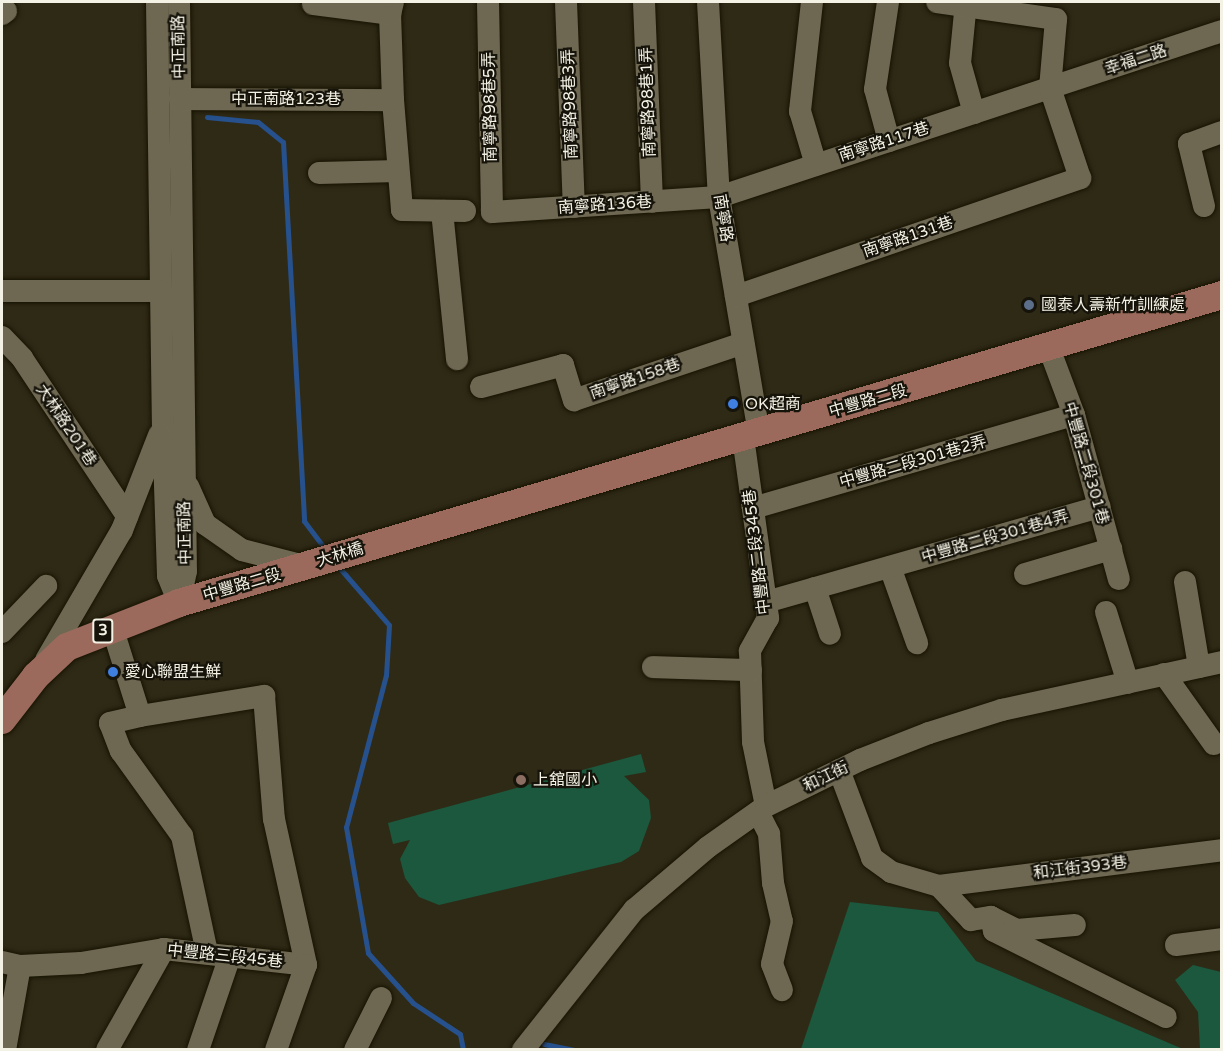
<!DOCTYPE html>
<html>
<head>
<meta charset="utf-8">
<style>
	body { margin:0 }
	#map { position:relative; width:1223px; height:1051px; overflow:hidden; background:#2f2a16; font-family:"Varela Round","Noto Sans TC",sans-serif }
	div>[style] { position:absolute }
	.green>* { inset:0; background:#1b583d }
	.stream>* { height:5px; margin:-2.5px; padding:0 2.5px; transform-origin:2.5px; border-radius:2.5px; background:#26518d }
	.roads { filter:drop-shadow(0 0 2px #171302) drop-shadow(0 0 2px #171302) }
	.minor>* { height:22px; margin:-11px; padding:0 11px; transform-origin:11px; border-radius:11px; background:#6e6852 }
	.major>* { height:28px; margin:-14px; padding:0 14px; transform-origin:14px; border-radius:14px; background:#9c6a5c }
	.dots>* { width:16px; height:16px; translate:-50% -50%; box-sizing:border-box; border:3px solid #15130a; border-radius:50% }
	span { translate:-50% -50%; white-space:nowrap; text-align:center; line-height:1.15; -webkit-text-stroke:4.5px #15130a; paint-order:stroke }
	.shield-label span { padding:2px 4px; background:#15130a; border:2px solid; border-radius:4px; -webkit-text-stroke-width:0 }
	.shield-label { font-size:15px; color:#f4f1e5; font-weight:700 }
	.street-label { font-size:16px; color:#f4f1e5 }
	.poi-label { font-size:16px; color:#f4f1e5 }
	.left { translate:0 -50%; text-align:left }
	.frame { position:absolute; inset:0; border:3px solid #f4f1e5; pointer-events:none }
</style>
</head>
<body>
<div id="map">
	<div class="green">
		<i style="clip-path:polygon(641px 754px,646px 772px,624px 776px,649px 800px,651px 818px,639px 851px,621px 862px,439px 905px,419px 897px,405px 878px,400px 859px,410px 840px,393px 844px,388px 823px)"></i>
		<i style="clip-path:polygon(850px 902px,938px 912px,976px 961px,1183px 1049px,801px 1049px)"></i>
		<i style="clip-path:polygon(1193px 965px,1221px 972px,1221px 1049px,1200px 1049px,1198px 1012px,1175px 980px)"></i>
	</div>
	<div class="stream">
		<i style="left:207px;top:117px;width:51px;rotate:5.6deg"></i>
		<i style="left:258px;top:122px;width:32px;rotate:39deg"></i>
		<i style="left:283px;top:142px;width:380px;rotate:86.8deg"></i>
		<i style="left:304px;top:521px;width:36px;rotate:53deg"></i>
		<i style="left:337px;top:565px;width:79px;rotate:49.1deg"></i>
		<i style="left:389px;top:625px;width:50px;rotate:93.4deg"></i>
		<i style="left:386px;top:675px;width:157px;rotate:104.7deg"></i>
		<i style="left:346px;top:827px;width:128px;rotate:80.1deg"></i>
		<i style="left:368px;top:953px;width:67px;rotate:48deg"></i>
		<i style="left:413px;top:1003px;width:56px;rotate:33.4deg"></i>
		<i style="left:460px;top:1034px;width:16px;rotate:79deg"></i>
		<i style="left:544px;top:1044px;width:32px;rotate:11deg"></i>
	</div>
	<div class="roads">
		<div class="minor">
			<i style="left:157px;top:2px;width:423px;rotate:89.2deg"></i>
			<i style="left:163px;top:425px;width:151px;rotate:88.1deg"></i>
			<i style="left:168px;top:576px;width:29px;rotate:68deg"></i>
			<i style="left:179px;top:2px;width:569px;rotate:89.3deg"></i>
			<i style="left:186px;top:571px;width:33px;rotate:102deg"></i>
			<i style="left:393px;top:2px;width:12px;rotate:104deg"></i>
			<i style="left:390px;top:14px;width:86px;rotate:88deg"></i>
			<i style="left:393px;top:100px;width:110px;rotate:85.3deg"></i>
			<i style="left:402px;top:210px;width:63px;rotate:0.9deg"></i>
			<i style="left:488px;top:2px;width:210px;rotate:88.9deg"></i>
			<i style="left:492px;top:212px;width:227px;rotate:-3.8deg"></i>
			<i style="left:719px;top:197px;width:530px;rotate:-18.26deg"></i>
			<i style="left:566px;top:2px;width:205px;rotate:87.8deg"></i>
			<i style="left:644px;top:2px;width:200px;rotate:87.7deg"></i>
			<i style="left:708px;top:2px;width:195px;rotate:86.8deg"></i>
			<i style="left:719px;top:197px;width:239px;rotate:80.4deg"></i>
			<i style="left:812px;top:2px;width:110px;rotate:96.3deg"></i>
			<i style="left:800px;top:111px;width:56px;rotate:73.5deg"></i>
			<i style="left:888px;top:2px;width:88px;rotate:98.5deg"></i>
			<i style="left:875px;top:89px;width:54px;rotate:74.9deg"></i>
			<i style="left:966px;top:2px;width:61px;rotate:95.6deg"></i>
			<i style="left:960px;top:63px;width:52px;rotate:74.4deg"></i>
			<i style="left:313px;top:4px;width:78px;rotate:7.4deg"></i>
			<i style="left:2px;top:14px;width:5px;rotate:-37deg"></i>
			<i style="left:180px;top:99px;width:213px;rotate:0.3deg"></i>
			<i style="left:319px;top:173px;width:79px;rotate:-1.5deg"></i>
			<i style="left:1204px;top:206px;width:64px;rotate:-103.6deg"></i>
			<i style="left:1189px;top:144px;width:35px;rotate:-20deg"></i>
			<i style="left:442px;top:211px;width:149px;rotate:84.2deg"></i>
			<i style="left:2px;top:291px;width:158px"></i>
			<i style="left:736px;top:296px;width:364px;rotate:-18.9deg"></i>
			<i style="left:1080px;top:178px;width:95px;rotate:-108.4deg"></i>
			<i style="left:1050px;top:88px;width:69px;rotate:-85deg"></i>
			<i style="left:1056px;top:19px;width:120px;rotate:-171.9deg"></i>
			<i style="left:2px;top:337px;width:29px;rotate:46deg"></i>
			<i style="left:22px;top:358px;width:190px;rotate:56.4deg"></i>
			<i style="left:1049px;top:348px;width:72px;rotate:69.5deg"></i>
			<i style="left:1074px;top:415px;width:170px;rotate:74.7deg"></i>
			<i style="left:481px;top:387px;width:85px;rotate:-15deg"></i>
			<i style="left:563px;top:365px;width:37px;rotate:73deg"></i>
			<i style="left:574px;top:400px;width:178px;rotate:-18.6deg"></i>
			<i style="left:743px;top:437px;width:183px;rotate:82.1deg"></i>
			<i style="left:768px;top:618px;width:38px;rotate:119deg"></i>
			<i style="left:750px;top:651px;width:91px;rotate:88.1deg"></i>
			<i style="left:753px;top:742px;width:65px;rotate:78.5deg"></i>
			<i style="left:188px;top:486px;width:42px;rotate:65.9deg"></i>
			<i style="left:205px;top:524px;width:45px;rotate:35.1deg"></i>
			<i style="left:242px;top:550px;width:65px;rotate:14.3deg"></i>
			<i style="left:753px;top:508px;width:334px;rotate:-16.2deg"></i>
			<i style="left:890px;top:567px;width:81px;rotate:70.4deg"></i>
			<i style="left:1025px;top:574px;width:90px;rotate:-16.2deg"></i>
			<i style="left:1185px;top:582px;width:86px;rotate:80.6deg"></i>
			<i style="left:815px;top:588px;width:48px;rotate:71.9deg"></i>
			<i style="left:766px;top:602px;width:347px;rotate:-15.9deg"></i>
			<i style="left:1106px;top:612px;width:74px;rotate:72.8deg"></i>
			<i style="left:112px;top:627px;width:93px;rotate:72.5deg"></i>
			<i style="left:140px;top:716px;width:126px;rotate:-9.2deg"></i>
			<i style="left:264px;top:696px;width:123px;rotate:85.4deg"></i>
			<i style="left:274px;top:819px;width:149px;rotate:77.6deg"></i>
			<i style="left:2px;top:632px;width:64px;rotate:-46.3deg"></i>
			<i style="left:46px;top:660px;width:151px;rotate:-59.7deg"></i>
			<i style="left:122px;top:530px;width:102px;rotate:-68.7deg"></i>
			<i style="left:653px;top:667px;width:98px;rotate:1.8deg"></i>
			<i style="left:1164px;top:674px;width:86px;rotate:54.5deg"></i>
			<i style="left:140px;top:716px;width:31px;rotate:167deg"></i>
			<i style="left:110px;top:723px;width:30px;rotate:69deg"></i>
			<i style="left:121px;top:751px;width:105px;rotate:54.3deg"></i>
			<i style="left:182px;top:836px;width:120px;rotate:77.9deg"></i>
			<i style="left:839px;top:770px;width:94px;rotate:69.4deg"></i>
			<i style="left:872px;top:858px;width:24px;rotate:36deg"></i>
			<i style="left:891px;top:872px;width:50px;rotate:16.3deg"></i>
			<i style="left:939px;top:886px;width:285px;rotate:-7.2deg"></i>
			<i style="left:758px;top:812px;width:25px;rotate:63deg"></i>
			<i style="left:769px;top:834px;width:49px;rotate:85.3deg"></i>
			<i style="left:773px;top:883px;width:39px;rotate:77deg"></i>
			<i style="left:782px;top:921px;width:44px;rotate:103.1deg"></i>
			<i style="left:772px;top:964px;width:28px;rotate:69deg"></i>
			<i style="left:939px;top:886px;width:47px;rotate:46.7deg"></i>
			<i style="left:971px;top:920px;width:20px;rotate:-9deg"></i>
			<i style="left:991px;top:917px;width:29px;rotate:27deg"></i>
			<i style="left:1017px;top:930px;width:58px;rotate:-4.9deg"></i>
			<i style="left:991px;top:917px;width:14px;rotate:78deg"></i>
			<i style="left:994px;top:931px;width:192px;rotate:26.6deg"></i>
			<i style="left:1176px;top:945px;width:46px;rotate:-7.4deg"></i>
			<i style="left:2px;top:962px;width:18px;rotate:13deg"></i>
			<i style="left:20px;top:966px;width:61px;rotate:-2.8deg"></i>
			<i style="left:81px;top:963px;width:84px;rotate:-9.6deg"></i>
			<i style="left:164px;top:949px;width:143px;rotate:6.4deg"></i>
			<i style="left:5px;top:1050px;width:85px;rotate:-79.9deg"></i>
			<i style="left:107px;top:1050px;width:116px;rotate:-60.6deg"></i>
			<i style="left:198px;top:1050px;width:99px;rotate:-71.2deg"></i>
			<i style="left:276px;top:1050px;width:90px;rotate:-70.6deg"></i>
			<i style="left:355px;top:1050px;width:58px;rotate:-63.4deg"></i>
			<i style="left:523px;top:1050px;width:179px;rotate:-51.6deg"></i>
			<i style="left:634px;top:910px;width:97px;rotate:-40.4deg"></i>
			<i style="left:708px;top:847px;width:71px;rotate:-35.3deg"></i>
			<i style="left:766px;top:806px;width:105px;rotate:-26.1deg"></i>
			<i style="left:860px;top:760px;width:74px;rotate:-21.4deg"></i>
			<i style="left:929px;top:733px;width:77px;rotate:-17.5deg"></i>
			<i style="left:1002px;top:710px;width:225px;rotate:-12.3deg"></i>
		</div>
		<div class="major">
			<i style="left:2px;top:720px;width:56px;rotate:-52.3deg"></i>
			<i style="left:36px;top:676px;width:42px;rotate:-43.1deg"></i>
			<i style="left:67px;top:647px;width:120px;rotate:-21.4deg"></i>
			<i style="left:179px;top:603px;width:1088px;rotate:-16.45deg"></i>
		</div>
	</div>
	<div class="dots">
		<i style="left:1029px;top:305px;background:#5c6f8a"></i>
		<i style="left:733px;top:404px;background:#3f7fe0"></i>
		<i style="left:113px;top:672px;background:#3f7fe0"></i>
		<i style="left:521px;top:780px;background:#8d6e63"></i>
	</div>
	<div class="shield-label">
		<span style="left:103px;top:631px">3</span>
	</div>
	<div class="street-label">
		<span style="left:179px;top:47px;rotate:-91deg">中正南路</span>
		<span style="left:1136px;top:60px;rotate:-18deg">幸福二路</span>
		<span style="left:286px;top:99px">中正南路123巷</span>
		<span style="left:648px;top:102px;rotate:-92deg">南寧路98巷1弄</span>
		<span style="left:570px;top:104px;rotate:-92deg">南寧路98巷3弄</span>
		<span style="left:490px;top:107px;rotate:-91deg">南寧路98巷5弄</span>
		<span style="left:884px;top:142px;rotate:-18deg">南寧路117巷</span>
		<span style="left:605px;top:205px;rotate:-4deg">南寧路136巷</span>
		<span style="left:723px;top:218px;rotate:81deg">南寧路</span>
		<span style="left:908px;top:237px;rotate:-19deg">南寧路131巷</span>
		<span style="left:635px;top:379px;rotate:-19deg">南寧路158巷</span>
		<span style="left:868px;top:401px;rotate:-16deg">中豐路二段</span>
		<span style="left:66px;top:425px;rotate:56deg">大林路201巷</span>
		<span style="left:913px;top:462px;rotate:-16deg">中豐路二段301巷2弄</span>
		<span style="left:1086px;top:463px;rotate:74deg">中豐路二段301巷</span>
		<span style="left:185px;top:533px;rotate:-91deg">中正南路</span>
		<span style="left:995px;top:537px;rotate:-16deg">中豐路二段301巷4弄</span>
		<span style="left:757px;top:552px;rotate:-97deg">中豐路二段345巷</span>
		<span style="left:340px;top:555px;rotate:-17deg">大林橋</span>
		<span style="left:242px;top:585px;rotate:-16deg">中豐路二段</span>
		<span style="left:826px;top:777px;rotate:-26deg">和江街</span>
		<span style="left:1080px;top:868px;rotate:-7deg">和江街393巷</span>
		<span style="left:225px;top:956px;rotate:6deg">中豐路三段45巷</span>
	</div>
	<div class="poi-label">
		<span class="left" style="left:1041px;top:305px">國泰人壽新竹訓練處</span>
		<span class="left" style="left:745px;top:404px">OK超商</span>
		<span class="left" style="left:125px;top:672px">愛心聯盟生鮮</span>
		<span class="left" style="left:533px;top:780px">上舘國小</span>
	</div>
	<div class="frame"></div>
</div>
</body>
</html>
